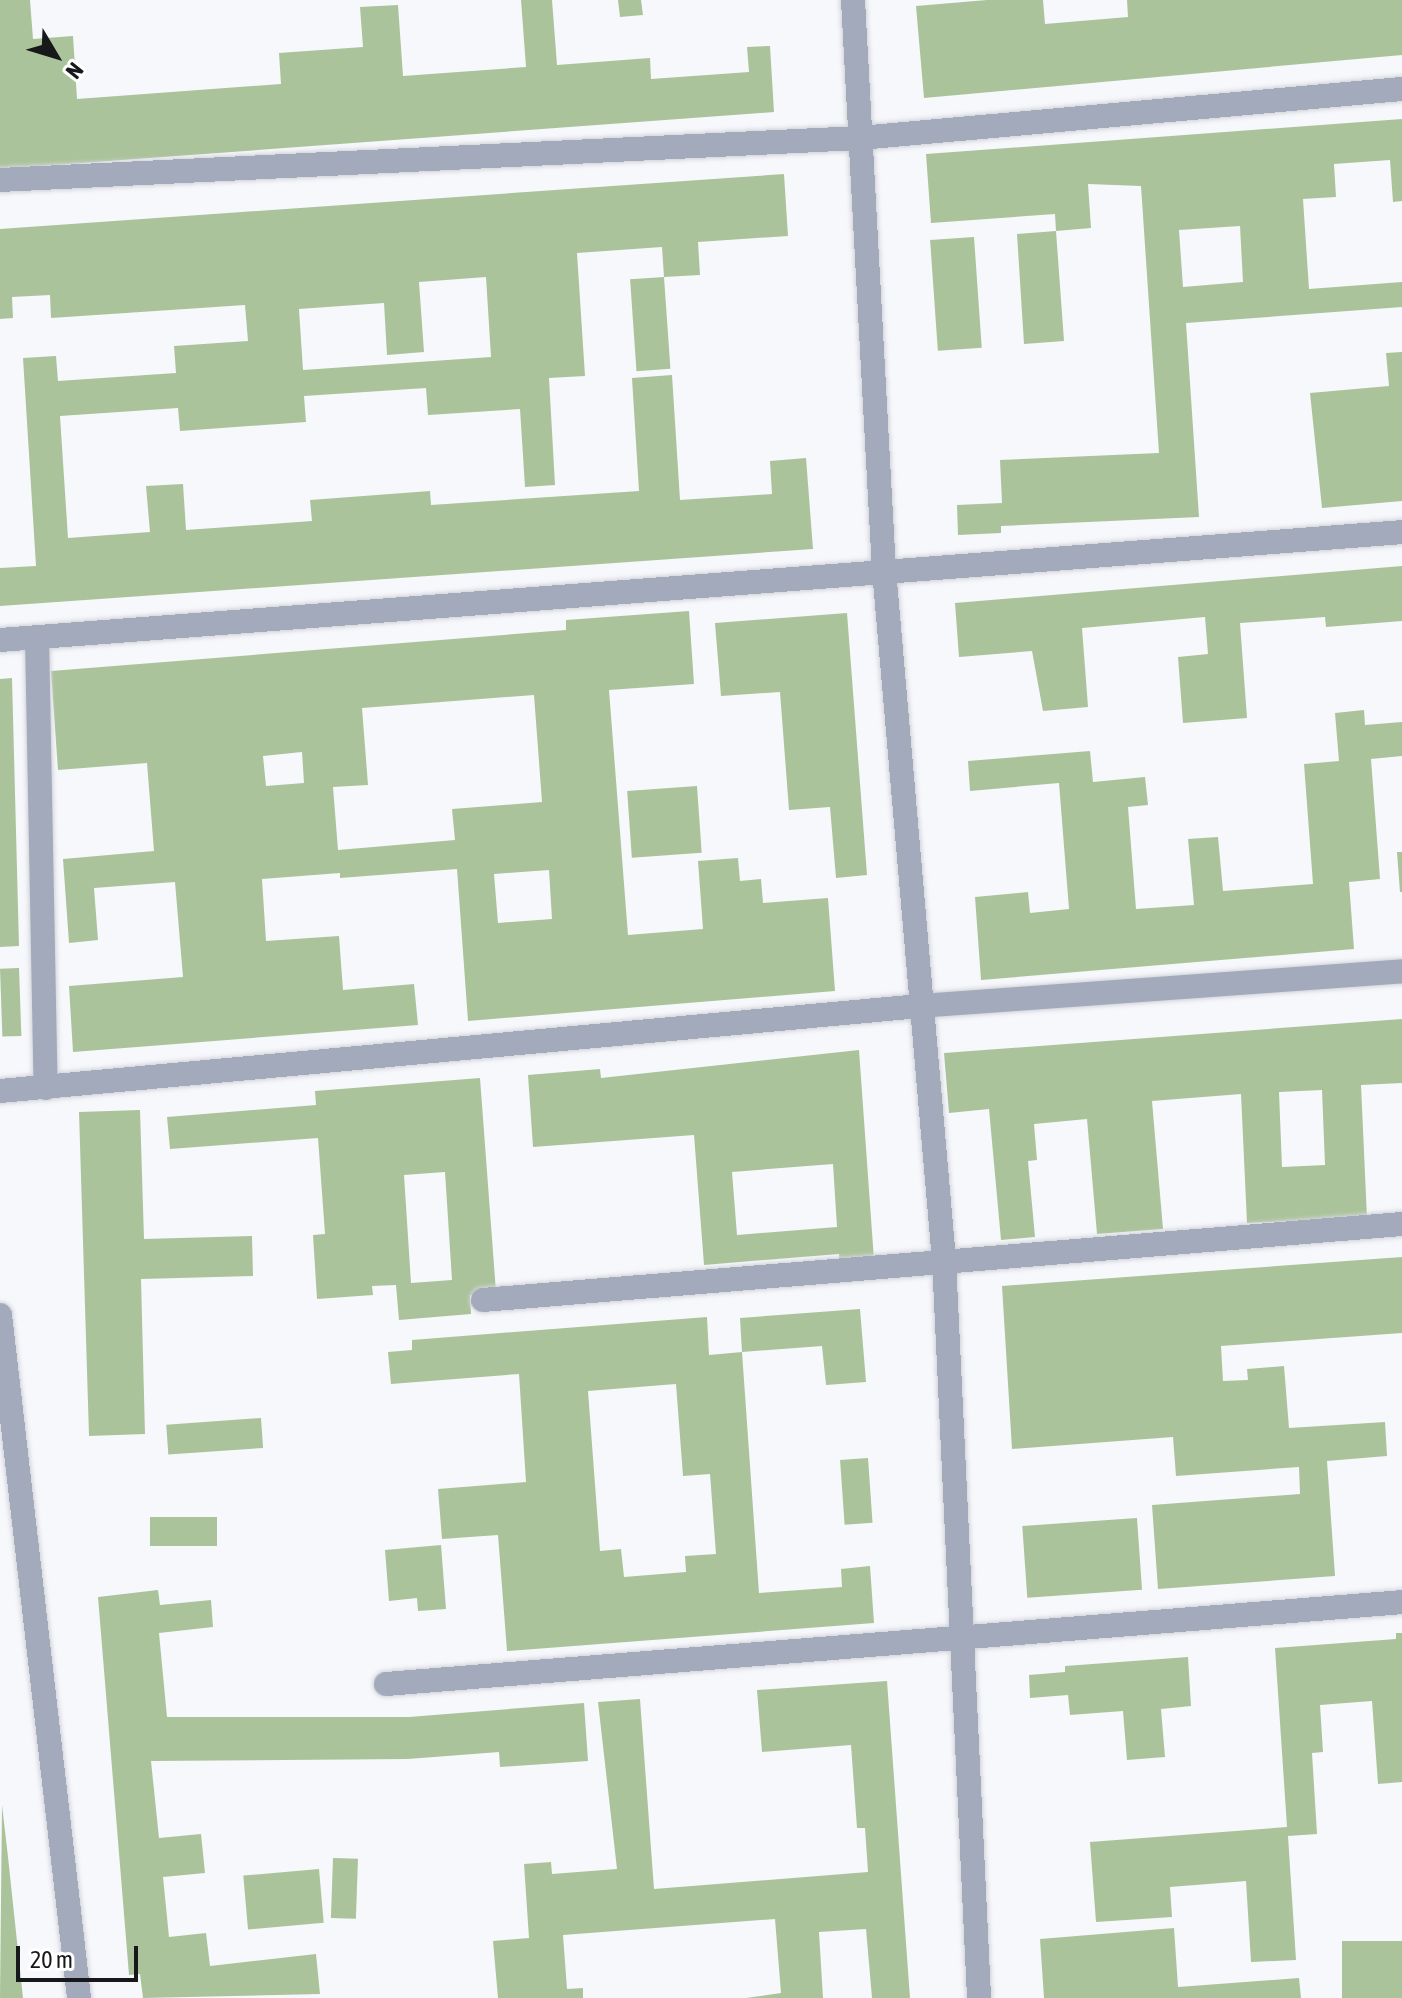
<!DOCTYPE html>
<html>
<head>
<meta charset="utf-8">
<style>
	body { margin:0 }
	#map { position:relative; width:1402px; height:1998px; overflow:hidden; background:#f6f8fc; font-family:"Asap Condensed",sans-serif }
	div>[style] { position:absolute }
	.building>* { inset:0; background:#abc39b; transform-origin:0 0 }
	.roads { filter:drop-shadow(0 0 2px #d2d4d8) drop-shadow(0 0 2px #d2d4d8) }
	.minor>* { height:24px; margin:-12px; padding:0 12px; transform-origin:12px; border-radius:12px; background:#a2aabc }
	span { translate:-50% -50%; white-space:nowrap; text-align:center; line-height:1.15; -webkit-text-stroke:8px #fff; paint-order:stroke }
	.north { position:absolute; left:16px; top:16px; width:80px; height:80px; -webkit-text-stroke:6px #fff; paint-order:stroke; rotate:128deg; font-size:22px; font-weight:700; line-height:32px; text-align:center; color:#171819 }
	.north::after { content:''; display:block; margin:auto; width:28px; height:36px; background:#171819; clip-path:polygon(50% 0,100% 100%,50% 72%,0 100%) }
	.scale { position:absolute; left:16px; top:1946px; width:122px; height:36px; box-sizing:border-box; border:4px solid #171819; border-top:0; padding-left:10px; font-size:24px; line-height:28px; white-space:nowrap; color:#171819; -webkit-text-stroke:6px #fff; paint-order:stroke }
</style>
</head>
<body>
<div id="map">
	<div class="building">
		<i style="clip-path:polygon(0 0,30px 0,33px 39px,73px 36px,77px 99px,281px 84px,279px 53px,363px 47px,360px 7px,398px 5px,403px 76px,526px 67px,521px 0,552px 0,557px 65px,650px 58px,651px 79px,749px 72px,747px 47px,770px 46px,774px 112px,0 169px)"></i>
		<i style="clip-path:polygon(618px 0,641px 0,643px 15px,620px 17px)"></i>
		<i style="clip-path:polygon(987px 0,1043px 0,1045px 24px,1128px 17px,1127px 0,1402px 0,1402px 55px,924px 98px,916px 6px)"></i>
		<i style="clip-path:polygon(evenodd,1402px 119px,1402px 201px,1393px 202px,1390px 160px,1334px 164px,1336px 197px,1303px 199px,1309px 289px,1402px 282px,1402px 307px,1186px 323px,1199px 517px,1001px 526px,1001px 533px,958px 535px,957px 505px,1002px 503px,1000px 460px,1159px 453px,1141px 186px,1088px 184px,1091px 228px,1056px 231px,1064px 341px,1024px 344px,1017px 234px,1056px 231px,1055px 214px,931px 223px,926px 154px,1402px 119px,1240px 226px,1243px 282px,1183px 287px,1179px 230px,1240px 226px)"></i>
		<i style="clip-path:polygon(evenodd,784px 174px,788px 236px,698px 242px,700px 275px,664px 277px,662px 247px,577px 253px,585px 376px,549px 378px,555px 485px,525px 487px,520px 409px,428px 415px,426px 388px,304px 396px,306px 422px,180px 431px,178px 408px,60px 416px,68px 538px,150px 532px,146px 486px,183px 484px,186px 530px,312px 521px,310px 500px,430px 491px,431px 505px,639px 491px,632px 378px,672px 375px,680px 500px,772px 494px,770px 461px,806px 458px,813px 549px,0 606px,0 568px,36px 566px,23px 358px,56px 356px,58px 381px,176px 373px,174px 346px,248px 341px,245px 305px,51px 318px,50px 295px,12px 297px,13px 318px,0 319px,0 229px,784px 174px,486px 277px,491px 357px,303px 370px,299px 309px,384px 303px,387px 355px,424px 352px,419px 282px,486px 277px)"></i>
		<i style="left:974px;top:237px;width:111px;height:44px;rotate:86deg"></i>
		<i style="left:664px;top:277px;width:92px;height:34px;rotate:86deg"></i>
		<i style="clip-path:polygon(1402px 352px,1402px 501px,1322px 508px,1310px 393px,1389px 386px,1386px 353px)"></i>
		<i style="clip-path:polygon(1402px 566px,1402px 621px,1326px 627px,1325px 617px,1240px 623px,1247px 718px,1183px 723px,1178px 657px,1208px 654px,1205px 617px,1082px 628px,1088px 707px,1043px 711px,1032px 651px,959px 657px,955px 603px)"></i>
		<i style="clip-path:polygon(evenodd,689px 611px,694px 684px,609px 690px,628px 935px,703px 929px,698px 861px,738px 858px,740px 881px,761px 879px,763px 903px,828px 898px,835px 991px,468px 1021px,457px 869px,340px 878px,340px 873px,262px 879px,266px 941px,339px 936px,343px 990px,414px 984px,418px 1025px,73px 1052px,69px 986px,183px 977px,175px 882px,94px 888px,98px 940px,69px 943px,63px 859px,154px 851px,147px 763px,58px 770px,51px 671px,566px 630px,566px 620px,689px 611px,534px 695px,542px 802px,452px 809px,455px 840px,338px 850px,333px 787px,368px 785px,362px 708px,534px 695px,689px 611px,302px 752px,304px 783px,266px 786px,263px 756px,302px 752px,689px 611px,549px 870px,552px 919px,498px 923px,494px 874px,549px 870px)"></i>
		<i style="clip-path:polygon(847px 613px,867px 875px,836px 878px,830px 807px,789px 810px,780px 692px,721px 696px,715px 623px)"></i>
		<i style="clip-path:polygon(12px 678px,19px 946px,0 947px,0 679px)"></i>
		<i style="clip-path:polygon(1364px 710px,1365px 725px,1402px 722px,1402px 756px,1371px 759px,1380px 879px,1349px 882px,1354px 949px,981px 980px,975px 897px,1028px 892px,1030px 913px,1069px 909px,1059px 783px,970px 791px,968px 761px,1090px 751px,1093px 782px,1145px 777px,1148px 805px,1128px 807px,1136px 909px,1194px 905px,1188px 839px,1218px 837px,1223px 891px,1313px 884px,1304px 764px,1339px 761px,1335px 713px)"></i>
		<i style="left:697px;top:786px;width:67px;height:70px;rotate:86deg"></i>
		<i style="clip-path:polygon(1397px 852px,1402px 852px,1402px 892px,1400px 892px)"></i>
		<i style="left:19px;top:968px;width:68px;height:19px;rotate:88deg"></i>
		<i style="clip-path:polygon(evenodd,1402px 1019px,1402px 1083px,1361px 1085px,1367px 1218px,1247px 1223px,1241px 1094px,1152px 1101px,1163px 1229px,1097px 1234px,1087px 1119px,1034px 1124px,1037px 1160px,1028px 1161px,1035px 1237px,1001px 1240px,989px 1109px,949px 1113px,944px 1053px,1402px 1019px,1322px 1090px,1325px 1165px,1282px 1167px,1279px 1092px,1322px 1090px)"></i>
		<i style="clip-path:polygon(evenodd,859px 1050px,874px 1260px,840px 1263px,839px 1254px,704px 1265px,694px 1135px,533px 1147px,528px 1075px,600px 1069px,601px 1078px,859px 1050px,833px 1164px,837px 1227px,737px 1235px,732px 1172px,833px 1164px)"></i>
		<i style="clip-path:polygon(evenodd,480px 1078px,496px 1292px,470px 1295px,471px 1314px,399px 1320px,396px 1285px,372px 1286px,373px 1295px,317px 1299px,313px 1235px,325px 1234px,318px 1138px,170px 1149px,167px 1117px,316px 1105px,315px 1091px,480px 1078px,445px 1172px,452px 1280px,411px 1283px,404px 1175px,445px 1172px)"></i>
		<i style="clip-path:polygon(140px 1110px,144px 1239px,252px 1236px,253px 1276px,141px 1279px,145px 1434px,89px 1436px,79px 1112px)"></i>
		<i style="clip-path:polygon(1402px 1257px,1402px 1333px,1221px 1346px,1223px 1381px,1248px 1380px,1247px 1369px,1284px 1366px,1289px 1428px,1385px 1422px,1387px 1456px,1327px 1461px,1335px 1576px,1158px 1589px,1152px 1505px,1300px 1494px,1299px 1467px,1176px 1476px,1173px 1437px,1012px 1449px,1002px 1286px)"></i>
		<i style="clip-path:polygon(860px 1309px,866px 1382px,826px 1385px,822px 1346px,742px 1352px,740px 1318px)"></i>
		<i style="clip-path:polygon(evenodd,707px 1317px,709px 1355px,742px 1352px,759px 1593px,842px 1587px,841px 1569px,870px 1566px,874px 1623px,507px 1651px,498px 1535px,442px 1539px,438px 1489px,526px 1482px,519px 1374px,391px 1384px,388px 1352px,412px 1350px,412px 1340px,707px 1317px,676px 1384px,683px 1476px,710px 1474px,716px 1554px,685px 1556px,686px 1572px,624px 1577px,621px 1549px,600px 1551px,588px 1391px,676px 1384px)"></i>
		<i style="left:261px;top:1418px;width:30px;height:95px;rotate:86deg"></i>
		<i style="left:868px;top:1458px;width:65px;height:28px;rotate:86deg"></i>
		<i style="left:217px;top:1517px;width:29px;height:67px;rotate:90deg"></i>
		<i style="left:1137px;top:1518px;width:72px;height:115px;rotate:86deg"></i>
		<i style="clip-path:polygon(441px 1545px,446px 1609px,418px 1611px,417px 1598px,389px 1601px,385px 1550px)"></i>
		<i style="clip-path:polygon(158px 1590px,160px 1605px,211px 1600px,213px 1627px,159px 1633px,167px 1717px,409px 1717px,584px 1703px,588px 1761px,500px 1767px,499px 1752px,408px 1759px,151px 1761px,159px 1838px,201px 1834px,205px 1873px,163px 1877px,169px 1937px,206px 1933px,210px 1966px,316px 1954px,320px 1994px,143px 1998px,140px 1974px,129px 1975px,98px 1597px)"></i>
		<i style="clip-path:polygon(1396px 1633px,1402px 1633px,1402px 1782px,1378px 1784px,1372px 1701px,1320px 1705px,1323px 1752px,1312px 1753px,1317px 1834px,1288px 1836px,1296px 1960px,1251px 1962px,1246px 1881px,1170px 1887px,1172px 1917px,1096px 1922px,1090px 1842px,1287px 1827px,1275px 1648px,1396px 1639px)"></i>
		<i style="clip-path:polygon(1188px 1657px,1191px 1706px,1161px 1709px,1165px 1757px,1127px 1760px,1123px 1711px,1070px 1715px,1068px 1695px,1030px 1698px,1029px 1675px,1065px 1672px,1065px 1666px)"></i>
		<i style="clip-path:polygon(887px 1681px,910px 1998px,872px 1998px,866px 1929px,819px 1932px,823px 1998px,746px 1998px,781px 1993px,775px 1919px,563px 1935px,567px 1989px,583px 1988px,583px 1998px,498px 1998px,493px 1941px,529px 1938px,524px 1864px,551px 1862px,552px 1874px,617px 1869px,598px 1702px,640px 1699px,654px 1889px,868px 1872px,865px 1828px,857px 1828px,851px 1745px,762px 1752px,757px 1690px)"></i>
		<i style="clip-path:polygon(2px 1805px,8px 1857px,23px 1998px,0 1998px)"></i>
		<i style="left:333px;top:1858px;width:25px;height:60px;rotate:2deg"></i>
		<i style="left:319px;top:1869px;width:54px;height:76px;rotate:85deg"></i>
		<i style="clip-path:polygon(1174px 1928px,1178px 1987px,1299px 1978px,1301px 1998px,1044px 1998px,1040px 1939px)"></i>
		<i style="left:1402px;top:1941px;width:57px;height:60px;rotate:90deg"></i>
	</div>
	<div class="roads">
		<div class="minor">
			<i style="left:853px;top:0;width:571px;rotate:86.89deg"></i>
			<i style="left:884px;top:570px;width:693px;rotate:85.03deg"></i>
			<i style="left:944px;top:1260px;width:739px;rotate:87.28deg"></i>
			<i style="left:0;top:180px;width:861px;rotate:-2.8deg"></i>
			<i style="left:860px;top:138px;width:544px;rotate:-5.17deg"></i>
			<i style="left:37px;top:637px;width:451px;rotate:88.9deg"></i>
			<i style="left:0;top:640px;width:1406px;rotate:-4.4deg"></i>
			<i style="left:0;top:1091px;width:923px;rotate:-5.28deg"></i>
			<i style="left:919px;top:1006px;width:484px;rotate:-4.1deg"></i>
			<i style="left:483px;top:1300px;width:922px;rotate:-4.73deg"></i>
			<i style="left:0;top:1315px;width:688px;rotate:83.4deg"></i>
			<i style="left:386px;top:1684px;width:1019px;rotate:-4.61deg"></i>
		</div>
	</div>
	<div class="north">N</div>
	<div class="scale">20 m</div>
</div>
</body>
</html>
